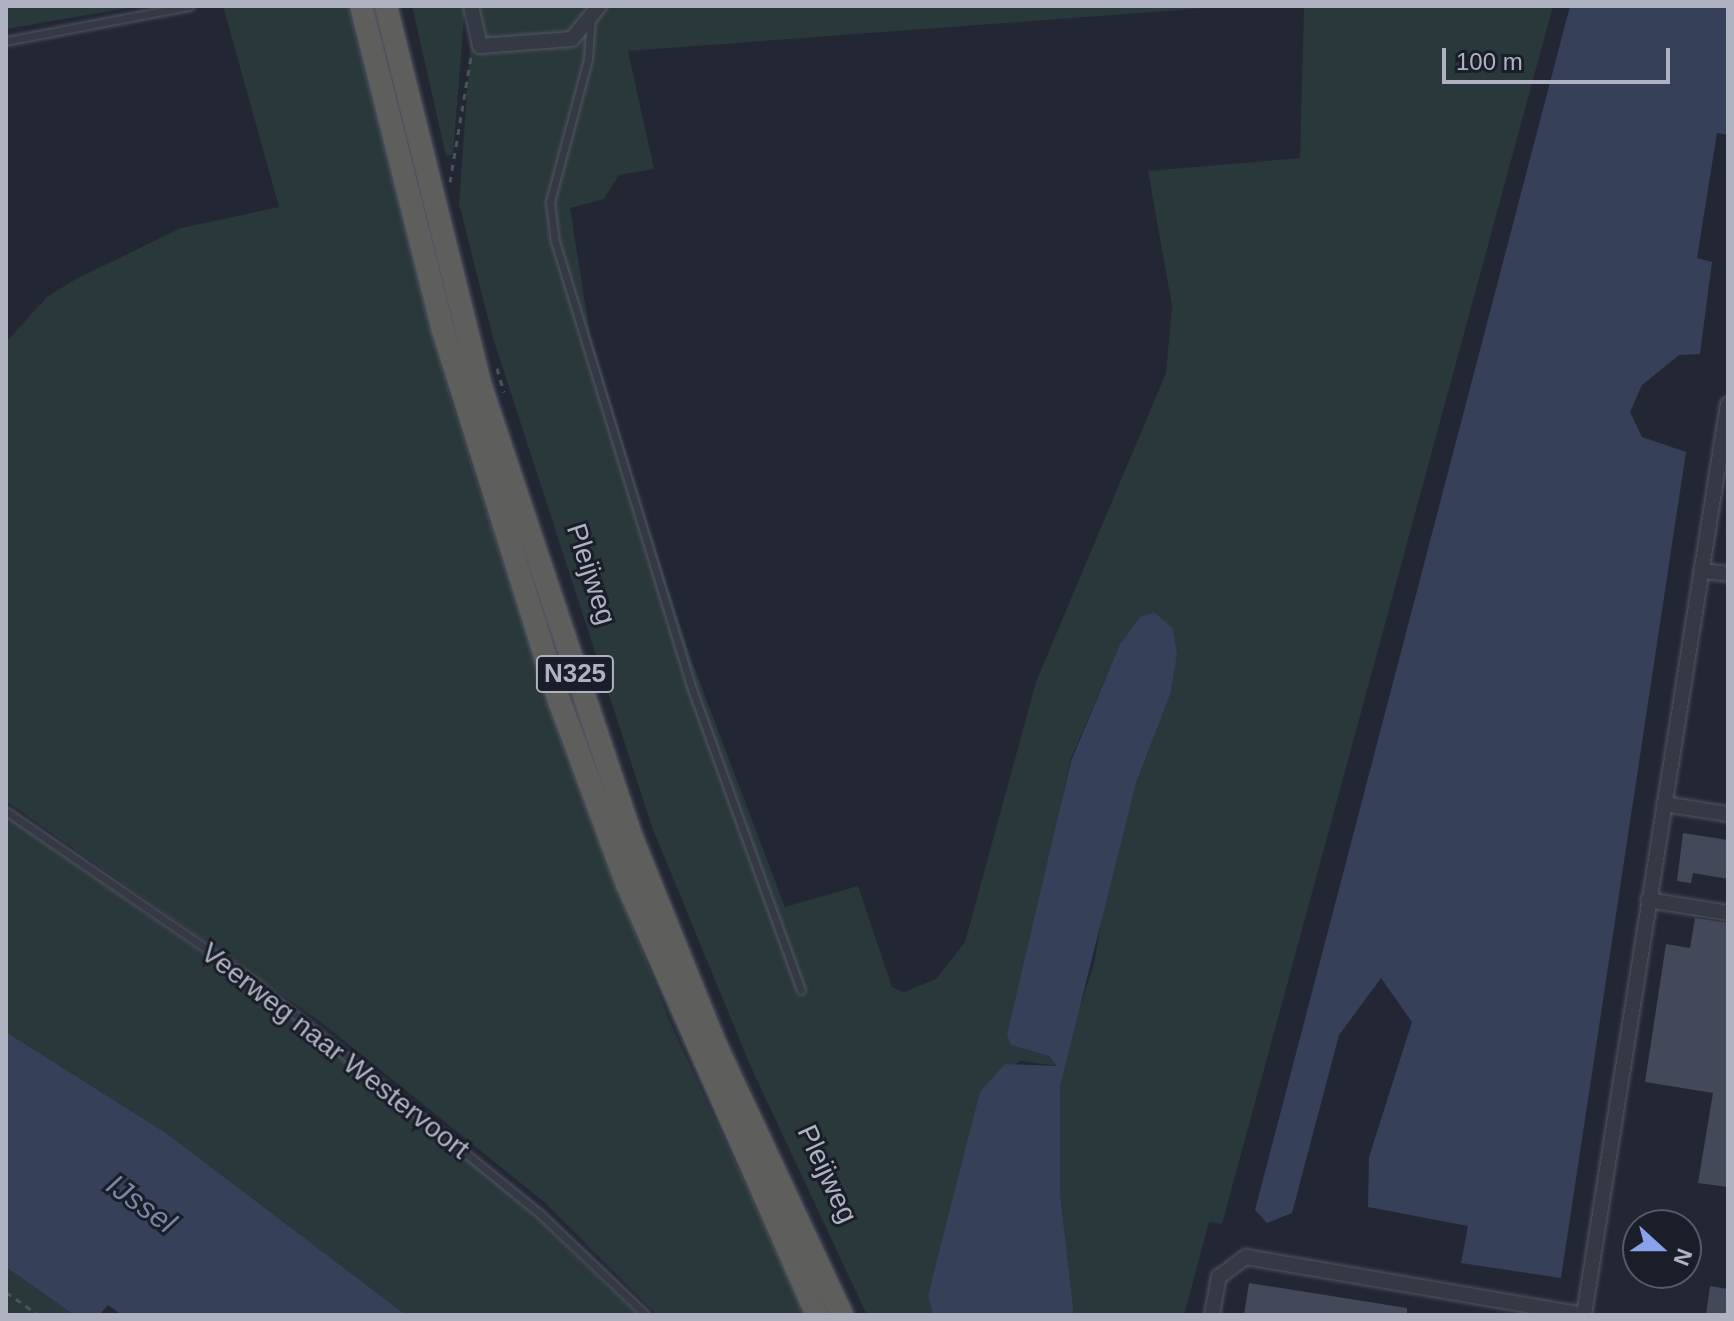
<!DOCTYPE html>
<html>
<head>
<meta charset="utf-8">
<style>
	body { margin:0 }
	#map { position:relative; width:1734px; height:1321px; overflow:hidden; background:#222733; font-family:Arial,sans-serif }
	div>[style] { position:absolute }
	.green>* { inset:0; background:#29383a }
	.water>* { inset:0; background:#374059 }
	.building>* { inset:0; background:#434958 }
	.path>* { height:3px; margin-top:-1.5px; transform-origin:0; background:repeating-linear-gradient(90deg,#485459 0 6px,transparent 0 12px) }
	.roads { filter:drop-shadow(0 0 2px #525662) drop-shadow(0 0 2px #525662) }
	.service>* { height:7px; margin:-3.5px; padding:0 3.5px; transform-origin:3.5px; border-radius:3.5px; background:#353944 }
	.minor>* { height:14px; margin:-7px; padding:0 7px; transform-origin:7px; border-radius:7px; background:#353944 }
	.trunk>* { height:22px; margin:-11px; padding:0 11px; transform-origin:11px; border-radius:11px; background:#5e5e5c }
	span { translate:-50% -50%; white-space:nowrap; text-align:center; line-height:1.15; -webkit-text-stroke:6px #1a1e29; paint-order:stroke }
	.shield-label span { padding:2px 6px; background:#1a1e29; border:2px solid; border-radius:6px; -webkit-text-stroke-width:0 }
	.shield-label { font-size:26px; color:#afb3c1; font-weight:700 }
	.street-label { font-size:28px; color:#afb3c1 }
	.water-label { font-size:30px; color:#7a87a7; font-style:italic }
	.frame { position:absolute; inset:0; border:8px solid #afb3c1; pointer-events:none }
	.north { position:absolute; left:1622px; top:1209px; width:80px; height:80px; box-sizing:border-box; background:#1a1e29; border:2px solid #565a66; border-radius:50%; rotate:111deg; font-size:22px; font-weight:700; line-height:32px; text-align:center; color:#afb3c1 }
	.north::after { content:''; display:block; margin:auto; width:28px; height:36px; background:#8aa2eb; clip-path:polygon(50% 0,100% 100%,50% 72%,0 100%) }
	.scale { position:absolute; left:1442px; top:48px; width:228px; height:36px; box-sizing:border-box; border:4px solid #afb3c1; border-top:0; padding-left:10px; font-size:24px; line-height:28px; white-space:nowrap; color:#afb3c1; -webkit-text-stroke:6px #1a1e29; paint-order:stroke }
</style>
</head>
<body>
<div id="map">
	<div class="green">
		<i style="clip-path:polygon(6px 6px,140px 6px,6px 29px)"></i>
		<i style="clip-path:polygon(223px 6px,348px 6px,451px 400px,561px 740px,669px 1020px,806px 1315px,657px 1315px,544px 1202px,322px 1023px,6px 801px,6px 342px,47px 297px,76px 279px,181px 228px,279px 207px)"></i>
		<i style="clip-path:polygon(412px 6px,465px 6px,453px 155px,446px 156px)"></i>
		<i style="clip-path:polygon(473px 6px,1233px 6px,628px 51px,654px 169px,619px 175px,604px 199px,570px 208px,590px 334px,644px 513px,690px 656px,785px 907px,858px 886px,892px 987px,904px 992px,936px 979px,965px 942px,1036px 682px,1166px 373px,1172px 306px,1148px 171px,1300px 158px,1304px 6px,1553px 6px,1222px 1224px,1209px 1222px,1184px 1315px,1074px 1315px,1060px 1193px,1060px 1086px,1067px 1045px,1094px 964px,1106px 891px,1136px 783px,1170px 695px,1154px 612px,1140px 617px,1120px 644px,1070px 761px,1011px 1045px,1049px 1056px,1057px 1066px,1021px 1061px,996px 1076px,979px 1112px,928px 1294px,933px 1315px,867px 1315px,750px 1065px,652px 827px,493px 338px,459px 204px)"></i>
		<i style="clip-path:polygon(6px 816px,325px 1039px,534px 1215px,638px 1315px,406px 1315px,166px 1133px,6px 1032px)"></i>
		<i style="clip-path:polygon(6px 1267px,74px 1315px,6px 1315px)"></i>
	</div>
	<div class="water">
		<i style="clip-path:polygon(1570px 6px,1728px 6px,1728px 135px,1717px 133px,1697px 258px,1712px 262px,1700px 354px,1679px 355px,1642px 385px,1630px 412px,1642px 437px,1686px 452px,1561px 1278px,1461px 1263px,1468px 1226px,1368px 1207px,1369px 1157px,1412px 1022px,1381px 978px,1339px 1035px,1292px 1213px,1267px 1223px,1255px 1210px)"></i>
		<i style="clip-path:polygon(1154px 612px,1173px 629px,1177px 654px,1170px 695px,1136px 783px,1060px 1086px,1060px 1193px,1074px 1315px,933px 1315px,928px 1295px,980px 1092px,1005px 1064px,1057px 1066px,1049px 1056px,1011px 1045px,1007px 1035px,1071px 761px,1120px 644px,1140px 617px)"></i>
		<i style="clip-path:polygon(6px 1032px,166px 1133px,406px 1315px,122px 1315px,108px 1305px,99px 1315px,74px 1315px,6px 1267px)"></i>
	</div>
	<div class="building">
		<i style="clip-path:polygon(1683px 833px,1728px 840px,1728px 879px,1693px 873px,1691px 883px,1677px 881px)"></i>
		<i style="clip-path:polygon(1695px 918px,1728px 923px,1728px 1187px,1698px 1183px,1713px 1093px,1645px 1082px,1666px 944px,1690px 948px)"></i>
		<i style="clip-path:polygon(1249px 1283px,1407px 1308px,1407px 1315px,1244px 1315px)"></i>
		<i style="clip-path:polygon(1710px 1286px,1728px 1289px,1728px 1315px,1706px 1315px)"></i>
	</div>
	<div class="path">
		<i style="left:450px;top:182px;width:127px;rotate:-80.5deg"></i>
		<i style="left:497px;top:368px;width:25px;rotate:74deg"></i>
		<i style="left:6px;top:1292px;width:40px;rotate:34.9deg"></i>
	</div>
	<div class="roads">
		<div class="service">
			<i style="left:591px;top:17px;width:42px;rotate:94.1deg"></i>
			<i style="left:588px;top:59px;width:148px;rotate:104.9deg"></i>
			<i style="left:550px;top:202px;width:39px;rotate:83deg"></i>
			<i style="left:555px;top:241px;width:468px;rotate:73deg"></i>
			<i style="left:692px;top:689px;width:320px;rotate:70.1deg"></i>
			<i style="left:6px;top:41px;width:187px;rotate:-10.8deg"></i>
			<i style="left:6px;top:811px;width:303px;rotate:34.5deg"></i>
			<i style="left:256px;top:983px;width:365px;rotate:39.1deg"></i>
			<i style="left:539px;top:1213px;width:148px;rotate:43.6deg"></i>
		</div>
		<div class="minor">
			<i style="left:471px;top:6px;width:41px;rotate:77.3deg"></i>
			<i style="left:480px;top:46px;width:92px;rotate:-4.4deg"></i>
			<i style="left:572px;top:39px;width:43px;rotate:-50.7deg"></i>
			<i style="left:1701px;top:571px;width:27px;rotate:6deg"></i>
			<i style="left:1664px;top:804px;width:65px;rotate:8.9deg"></i>
			<i style="left:1648px;top:900px;width:81px;rotate:9.2deg"></i>
			<i style="left:1212px;top:1315px;width:39px;rotate:-80deg"></i>
			<i style="left:1219px;top:1277px;width:34px;rotate:-37deg"></i>
			<i style="left:1246px;top:1257px;width:343px;rotate:9.7deg"></i>
			<i style="left:1584px;top:1315px;width:922px;rotate:-81.02deg"></i>
		</div>
		<div class="trunk">
			<i style="left:361px;top:6px;width:331px;rotate:75.8deg"></i>
			<i style="left:442px;top:327px;width:394px;rotate:72.6deg"></i>
			<i style="left:560px;top:703px;width:193px;rotate:69.7deg"></i>
			<i style="left:627px;top:884px;width:471px;rotate:66.2deg"></i>
			<i style="left:386px;top:6px;width:393px;rotate:76deg"></i>
			<i style="left:481px;top:387px;width:476px;rotate:71.5deg"></i>
			<i style="left:632px;top:838px;width:227px;rotate:68deg"></i>
			<i style="left:717px;top:1048px;width:295px;rotate:64.9deg"></i>
		</div>
	</div>
	<div class="shield-label">
		<span style="left:575px;top:674px">N325</span>
	</div>
	<div class="street-label">
		<span style="left:591px;top:574px;rotate:72deg">Pleijweg</span>
		<span style="left:335px;top:1051px;rotate:38deg">Veerweg naar Westervoort</span>
		<span style="left:827px;top:1174px;rotate:65deg">Pleijweg</span>
	</div>
	<div class="water-label">
		<span style="left:141px;top:1204px;rotate:36deg">IJssel</span>
	</div>
	<div class="frame"></div>
	<div class="north">N</div>
	<div class="scale">100 m</div>
</div>
</body>
</html>
